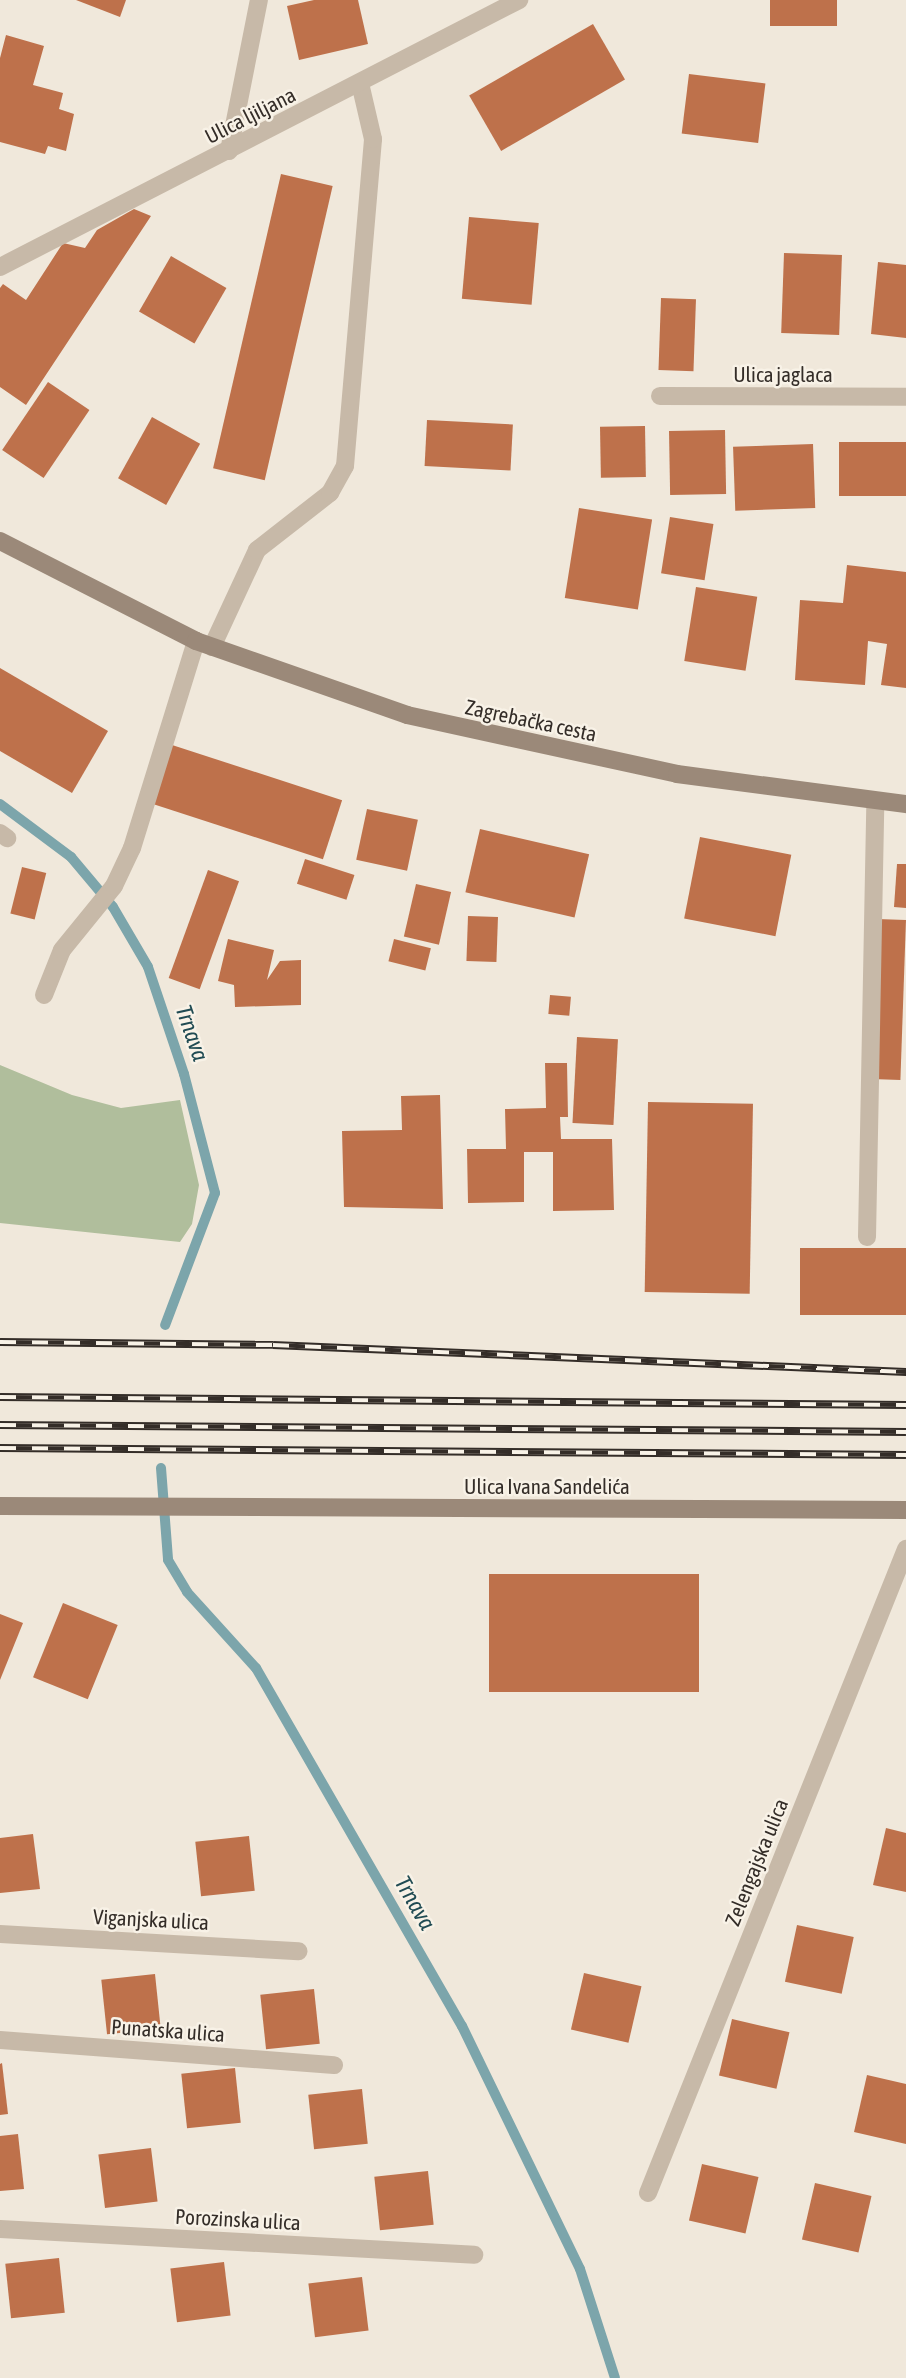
<!DOCTYPE html>
<html>
<head>
<meta charset="utf-8">
<style>
	body { margin:0 }
	#map { position:relative; width:906px; height:2378px; overflow:hidden; background:#f0e8db; font-family:"Asap Condensed",sans-serif }
	div>[style] { position:absolute }
	.green>* { inset:0; background:#b0be9c }
	.stream>* { height:10px; margin:-5px; padding:0 5px; transform-origin:5px; border-radius:5px; background:#7ca5ab }
	.building>* { inset:0; background:#be714b; transform-origin:0 0 }
	.lane>* { height:18px; margin:-9px; padding:0 9px; transform-origin:9px; border-radius:9px; background:#c7b9a8 }
	.street>* { height:18px; margin:-9px; padding:0 9px; transform-origin:9px; border-radius:9px; background:#c7b9a8 }
	.secondary>* { height:18px; margin:-9px; padding:0 9px; transform-origin:9px; border-radius:9px; background:#9b8979 }
	.rail>* { height:8px; margin-top:-4px; transform-origin:0; background:repeating-linear-gradient(90deg,#f8f2e7 0 16px,#342d28 0 32px); box-sizing:border-box; border-block:2px solid #342d28 }
	span { translate:-50% -50%; white-space:nowrap; text-align:center; line-height:1.15; -webkit-text-stroke:5px #f8f2e7; paint-order:stroke }
	.street-label { font-size:21px; color:#342d28 }
	.water-label { font-size:23px; color:#204b53; font-style:italic }
</style>
</head>
<body>
<div id="map">
	<div class="green">
		<i style="clip-path:polygon(0 1065px,72px 1095px,121px 1108px,180px 1100px,199px 1185px,192px 1224px,180px 1242px,0 1223px)"></i>
	</div>
	<div class="stream">
		<i style="left:0;top:804px;width:89px;rotate:36.7deg"></i>
		<i style="left:71px;top:857px;width:65px;rotate:50deg"></i>
		<i style="left:113px;top:907px;width:69px;rotate:59.7deg"></i>
		<i style="left:148px;top:967px;width:113px;rotate:71.4deg"></i>
		<i style="left:184px;top:1074px;width:123px;rotate:75.4deg"></i>
		<i style="left:215px;top:1193px;width:141px;rotate:110.7deg"></i>
		<i style="left:161px;top:1468px;width:92px;rotate:85.6deg"></i>
		<i style="left:168px;top:1560px;width:37px;rotate:59deg"></i>
		<i style="left:187px;top:1592px;width:103px;rotate:47.8deg"></i>
		<i style="left:256px;top:1668px;width:413px;rotate:60.1deg"></i>
		<i style="left:462px;top:2026px;width:270px;rotate:64.1deg"></i>
		<i style="left:580px;top:2269px;width:114px;rotate:72.2deg"></i>
	</div>
	<div class="building">
		<i style="clip-path:polygon(76px 0,126px 0,120px 17px)"></i>
		<i style="clip-path:polygon(314px 0,358px 0,368px 44px,299px 60px,287px 6px)"></i>
		<i style="left:770px;top:0;width:67px;height:26px"></i>
		<i style="left:593px;top:24px;width:64px;height:143px;rotate:60deg"></i>
		<i style="clip-path:polygon(6px 35px,44px 46px,33px 85px,63px 93px,59px 109px,74px 114px,66px 151px,48px 146px,45px 154px,0 142px,0 58px)"></i>
		<i style="left:689px;top:74px;width:77px;height:60px;rotate:7deg"></i>
		<i style="left:281px;top:174px;width:53px;height:302px;rotate:13deg"></i>
		<i style="clip-path:polygon(134px 209px,151px 216px,26px 405px,0 387px,0 288px,3px 284px,26px 300px,63px 243px,85px 248px,97px 230px)"></i>
		<i style="left:469px;top:217px;width:70px;height:82px;rotate:5deg"></i>
		<i style="left:784px;top:253px;width:58px;height:80px;rotate:2deg"></i>
		<i style="left:171px;top:256px;width:64px;height:64px;rotate:30deg"></i>
		<i style="clip-path:polygon(878px 262px,906px 265px,906px 338px,871px 334px)"></i>
		<i style="left:661px;top:298px;width:35px;height:72px;rotate:2deg"></i>
		<i style="left:48px;top:382px;width:50px;height:82px;rotate:34deg"></i>
		<i style="left:152px;top:417px;width:55px;height:70px;rotate:29deg"></i>
		<i style="left:427px;top:420px;width:86px;height:46px;rotate:3deg"></i>
		<i style="left:645px;top:426px;width:51px;height:45px;rotate:89deg"></i>
		<i style="left:725px;top:430px;width:64px;height:56px;rotate:89deg"></i>
		<i style="left:906px;top:442px;width:54px;height:67px;rotate:90deg"></i>
		<i style="left:813px;top:444px;width:64px;height:80px;rotate:88deg"></i>
		<i style="left:579px;top:508px;width:74px;height:91px;rotate:9deg"></i>
		<i style="left:670px;top:517px;width:44px;height:57px;rotate:9deg"></i>
		<i style="clip-path:polygon(847px 565px,906px 572px,906px 688px,881px 685px,887px 644px,868px 641px,865px 685px,795px 680px,800px 600px,843px 603px)"></i>
		<i style="left:696px;top:587px;width:62px;height:75px;rotate:9deg"></i>
		<i style="clip-path:polygon(0 668px,108px 731px,72px 793px,0 751px)"></i>
		<i style="left:169px;top:744px;width:182px;height:62px;rotate:18deg"></i>
		<i style="left:367px;top:809px;width:52px;height:52px;rotate:12deg"></i>
		<i style="left:480px;top:829px;width:112px;height:65px;rotate:13deg"></i>
		<i style="left:700px;top:837px;width:93px;height:83px;rotate:11deg"></i>
		<i style="left:305px;top:859px;width:52px;height:26px;rotate:18deg"></i>
		<i style="clip-path:polygon(897px 864px,906px 864px,906px 908px,894px 907px)"></i>
		<i style="left:22px;top:867px;width:25px;height:48px;rotate:14deg"></i>
		<i style="left:208px;top:870px;width:33px;height:115px;rotate:20deg"></i>
		<i style="left:416px;top:884px;width:36px;height:54px;rotate:13deg"></i>
		<i style="left:468px;top:916px;width:30px;height:45px;rotate:2deg"></i>
		<i style="left:877px;top:919px;width:29px;height:160px;rotate:2deg"></i>
		<i style="clip-path:polygon(228px 939px,274px 950px,267px 980px,280px 961px,301px 960px,301px 1005px,235px 1007px,234px 985px,218px 981px)"></i>
		<i style="left:394px;top:939px;width:38px;height:23px;rotate:14deg"></i>
		<i style="left:550px;top:995px;width:21px;height:19px;rotate:5deg"></i>
		<i style="left:577px;top:1037px;width:41px;height:86px;rotate:3deg"></i>
		<i style="clip-path:polygon(545px 1063px,567px 1063px,568px 1117px,560px 1117px,561px 1139px,612px 1139px,614px 1210px,553px 1211px,553px 1152px,524px 1152px,524px 1202px,468px 1203px,467px 1149px,506px 1149px,505px 1109px,546px 1108px)"></i>
		<i style="clip-path:polygon(440px 1095px,443px 1209px,344px 1207px,342px 1131px,402px 1130px,401px 1096px)"></i>
		<i style="left:648px;top:1102px;width:105px;height:190px;rotate:1deg"></i>
		<i style="left:800px;top:1248px;width:106px;height:67px"></i>
		<i style="left:489px;top:1574px;width:210px;height:118px"></i>
		<i style="left:63px;top:1603px;width:59px;height:80px;rotate:22deg"></i>
		<i style="clip-path:polygon(0 1614px,23px 1623px,0 1680px)"></i>
		<i style="clip-path:polygon(886px 1828px,906px 1833px,906px 1892px,873px 1885px)"></i>
		<i style="clip-path:polygon(33px 1834px,40px 1889px,0 1893px,0 1838px)"></i>
		<i style="left:249px;top:1836px;width:55px;height:54px;rotate:84deg"></i>
		<i style="left:797px;top:1925px;width:58px;height:58px;rotate:12deg"></i>
		<i style="left:584px;top:1973px;width:59px;height:58px;rotate:13deg"></i>
		<i style="left:155px;top:1974px;width:55px;height:54px;rotate:84deg"></i>
		<i style="left:314px;top:1989px;width:55px;height:54px;rotate:84deg"></i>
		<i style="left:732px;top:2019px;width:59px;height:58px;rotate:13deg"></i>
		<i style="clip-path:polygon(2px 2063px,8px 2114px,0 2115px,0 2064px)"></i>
		<i style="left:235px;top:2068px;width:55px;height:54px;rotate:84deg"></i>
		<i style="clip-path:polygon(867px 2075px,906px 2084px,906px 2144px,854px 2132px)"></i>
		<i style="left:362px;top:2089px;width:55px;height:54px;rotate:84deg"></i>
		<i style="clip-path:polygon(18px 2134px,24px 2189px,0 2191px,0 2136px)"></i>
		<i style="left:151px;top:2148px;width:54px;height:53px;rotate:83deg"></i>
		<i style="left:702px;top:2164px;width:58px;height:58px;rotate:13deg"></i>
		<i style="left:428px;top:2171px;width:54px;height:54px;rotate:84deg"></i>
		<i style="left:815px;top:2183px;width:58px;height:58px;rotate:13deg"></i>
		<i style="left:59px;top:2258px;width:55px;height:54px;rotate:84deg"></i>
		<i style="left:224px;top:2262px;width:54px;height:54px;rotate:83deg"></i>
		<i style="left:362px;top:2277px;width:54px;height:54px;rotate:83deg"></i>
	</div>
	<div class="lane">
		<i style="left:229px;top:151px;width:154px;rotate:-78.8deg"></i>
		<i style="left:212px;top:647px;width:107px;rotate:-65.1deg"></i>
		<i style="left:257px;top:550px;width:93px;rotate:-38deg"></i>
		<i style="left:330px;top:493px;width:31px;rotate:-61deg"></i>
		<i style="left:345px;top:466px;width:328px;rotate:-85.1deg"></i>
		<i style="left:373px;top:139px;width:57px;rotate:-103.1deg"></i>
		<i style="left:44px;top:995px;width:48px;rotate:-68.2deg"></i>
		<i style="left:62px;top:950px;width:82px;rotate:-50.9deg"></i>
		<i style="left:114px;top:886px;width:42px;rotate:-64.7deg"></i>
		<i style="left:132px;top:848px;width:217px;rotate:-72.8deg"></i>
		<i style="left:867px;top:1237px;width:435px;rotate:-88.9deg"></i>
	</div>
	<div class="street">
		<i style="left:0;top:267px;width:584px;rotate:-27.22deg"></i>
		<i style="left:660px;top:396px;width:246px;rotate:0.2deg"></i>
		<i style="left:0;top:833px;width:9px;rotate:36deg"></i>
		<i style="left:0;top:1934px;width:299px;rotate:3.3deg"></i>
		<i style="left:0;top:2040px;width:335px;rotate:4.3deg"></i>
		<i style="left:648px;top:2193px;width:694px;rotate:-68.17deg"></i>
		<i style="left:0;top:2229px;width:475px;rotate:3.1deg"></i>
	</div>
	<div class="secondary">
		<i style="left:0;top:541px;width:220px;rotate:27deg"></i>
		<i style="left:196px;top:641px;width:224px;rotate:19.3deg"></i>
		<i style="left:407px;top:715px;width:276px;rotate:12.3deg"></i>
		<i style="left:677px;top:774px;width:231px;rotate:7.5deg"></i>
		<i style="left:0;top:1506px;width:906px;rotate:0.25deg"></i>
	</div>
	<div class="rail">
		<i style="left:0;top:1342px;width:273px;rotate:0.6deg"></i>
		<i style="left:273px;top:1345px;width:634px;rotate:2.44deg"></i>
		<i style="left:0;top:1397px;width:906px;rotate:0.51deg"></i>
		<i style="left:0;top:1425px;width:906px;rotate:0.44deg"></i>
		<i style="left:0;top:1448px;width:906px;rotate:0.44deg"></i>
	</div>
	<div class="street-label">
		<span style="left:250px;top:115px;rotate:-27deg">Ulica ljiljana</span>
		<span style="left:783px;top:374px">Ulica jaglaca</span>
		<span style="left:531px;top:720px;rotate:12deg">Zagrebačka cesta</span>
		<span style="left:547px;top:1486px">Ulica Ivana Sandelića</span>
		<span style="left:756px;top:1862px;rotate:-68deg">Zelengajska ulica</span>
		<span style="left:151px;top:1919px;rotate:3deg">Viganjska ulica</span>
		<span style="left:168px;top:2030px;rotate:4deg">Punatska ulica</span>
		<span style="left:238px;top:2219px;rotate:3deg">Porozinska ulica</span>
	</div>
	<div class="water-label">
		<span style="left:192px;top:1033px;rotate:71deg">Trnava</span>
		<span style="left:415px;top:1903px;rotate:60deg">Trnava</span>
	</div>
</div>
</body>
</html>
